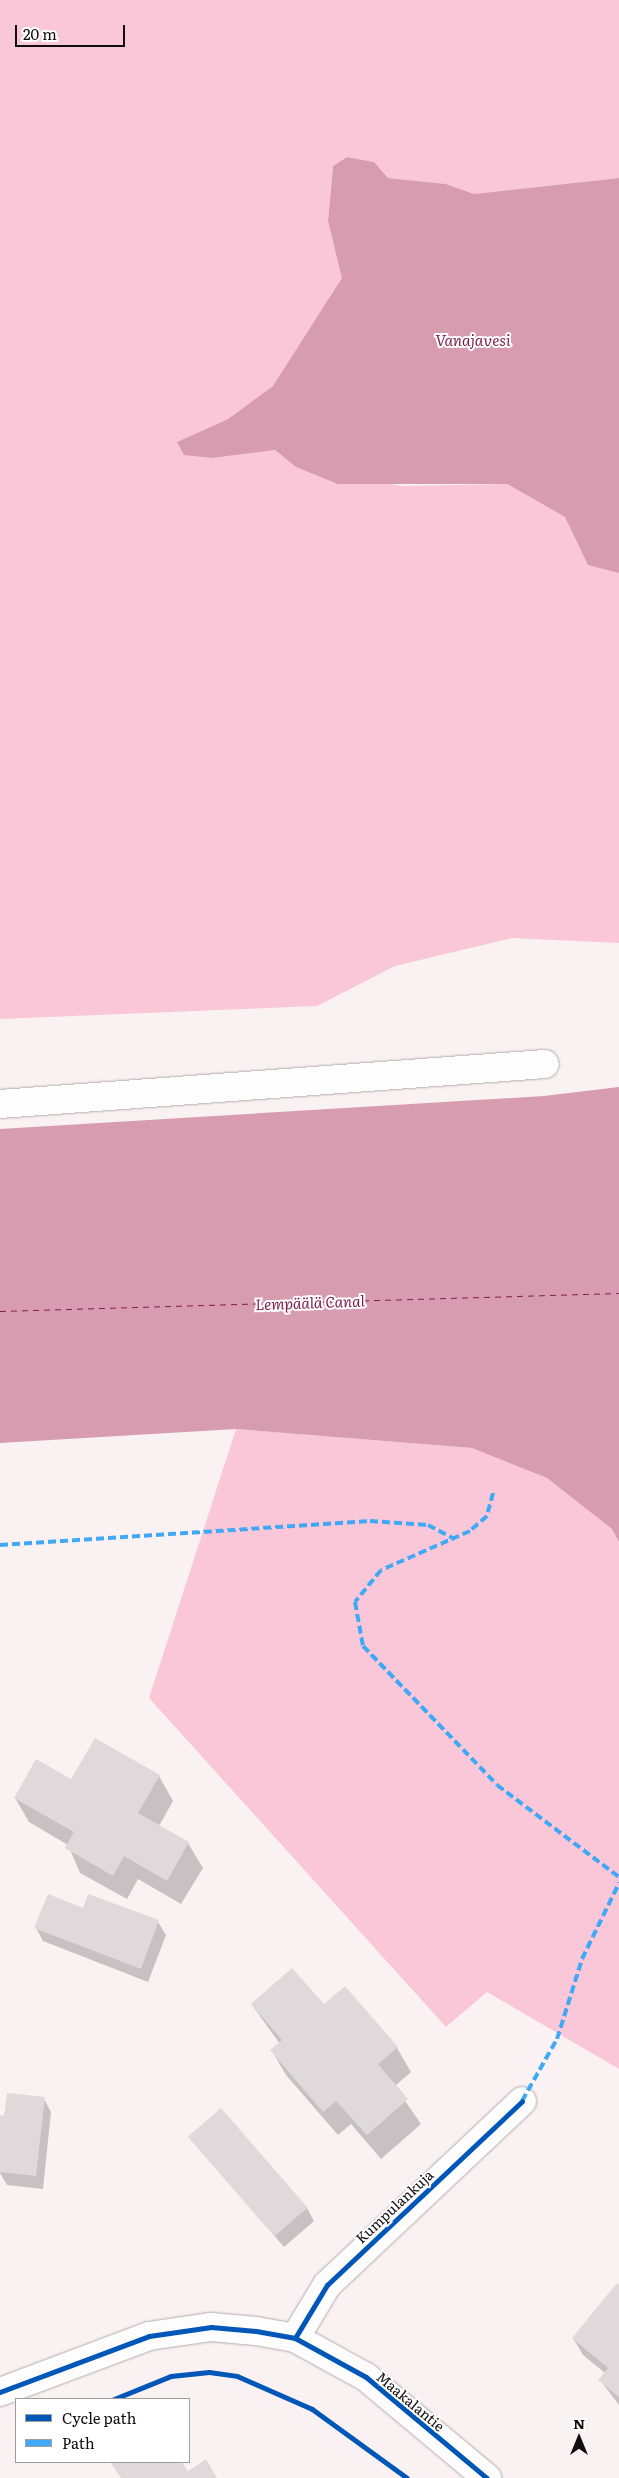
<!DOCTYPE html>
<html>
<head>
<meta charset="utf-8">
<style>
	body { margin:0 }
	#map { position:relative; width:619px; height:2478px; overflow:hidden; background:#faf1f3; font-family:Literata,serif }
	div>[style] { position:absolute }
	.green>* { inset:0; background:#f9c7d8 }
	.water>* { inset:0; background:#d79cb0 }
	.shadow>* { inset:0; background:#0003 }
	.ferry>* { height:1px; margin-top:-0.5px; transform-origin:0; background:repeating-linear-gradient(90deg,#7e1d4a 0 6px,transparent 0 11px) }
	.building>* { inset:0; background:#e0d9db; transform-origin:0 0 }
	.roads { filter:drop-shadow(0 0 1px #b3acae) drop-shadow(0 0 1px #b3acae) }
	.minor>* { height:28px; margin:-14px; padding:0 14px; transform-origin:14px; border-radius:14px; background:#fefdfd }
	.quiet>* { height:4px; margin-top:-2px; transform-origin:0; background:repeating-linear-gradient(90deg,#3fa9f5 0 8px,transparent 0 12px) }
	.cycleway>* { height:5px; margin:-2.5px; padding:0 2.5px; transform-origin:2.5px; border-radius:2.5px; background:#0057b8 }
	span { translate:-50% -50%; white-space:nowrap; text-align:center; line-height:1.15; -webkit-text-stroke:4px #fff; paint-order:stroke }
	.street-label { font-size:14px; color:#110c0d }
	.water-label { font-size:15px; color:#7e1d4a; font-style:italic }
	.legend { position:absolute; left:15px; top:2398px; width:175px; height:65px; box-sizing:border-box; background:#fff; border:1px solid #a09e9e; margin:0; padding:6px 9px; list-style:none; font-size:15px; color:#110c0d }
	.legend li { display:flex; align-items:center; gap:10px; height:25px }
	.legend b { width:25px; border:1px solid #a09e9e }
	.north { position:absolute; left:554px; top:2413px; width:50px; height:50px; -webkit-text-stroke:4px #fff; paint-order:stroke; rotate:0deg; font-size:14px; font-weight:700; line-height:20px; text-align:center; color:#110c0d }
	.north::after { content:''; display:block; margin:auto; width:18px; height:22px; background:#110c0d; clip-path:polygon(50% 0,100% 100%,50% 72%,0 100%) }
	.scale { position:absolute; left:15px; top:25px; width:110px; height:22px; box-sizing:border-box; border:2px solid #110c0d; border-top:0; padding-left:6px; font-size:15px; line-height:18px; white-space:nowrap; color:#110c0d; -webkit-text-stroke:4px #fff; paint-order:stroke }
</style>
</head>
<body>
<div id="map">
	<div class="green">
		<i style="clip-path:polygon(0 0,619px 0,619px 178px,474px 194px,446px 184px,388px 178px,374px 162px,347px 157px,333px 166px,328px 221px,343px 278px,303px 345px,273px 387px,228px 419px,177px 442px,212px 458px,275px 450px,296px 467px,402px 486px,507px 484px,565px 517px,575px 536px,619px 573px,619px 943px,512px 938px,395px 966px,317px 1006px,0 1019px)"></i>
		<i style="clip-path:polygon(236px 1429px,472px 1448px,547px 1478px,612px 1529px,619px 1542px,619px 2069px,487px 1992px,446px 2027px,149px 1698px)"></i>
	</div>
	<div class="water">
		<i style="clip-path:polygon(347px 157px,374px 162px,388px 178px,446px 184px,474px 194px,619px 178px,619px 573px,588px 565px,565px 517px,507px 484px,338px 484px,296px 467px,275px 450px,212px 458px,184px 455px,177px 442px,228px 419px,273px 386px,342px 278px,328px 221px,333px 166px)"></i>
		<i style="clip-path:polygon(619px 1087px,619px 1542px,612px 1529px,547px 1478px,472px 1448px,236px 1429px,0 1443px,0 1129px,544px 1096px)"></i>
	</div>
	<div class="shadow">
		<i style="clip-path:polygon(159px 1776px,173px 1801px,159px 1826px,188px 1843px,203px 1868px,181px 1904px,138px 1879px,127px 1899px,80px 1873px,68px 1845px,29px 1822px,15px 1798px,72px 1781px)"></i>
		<i style="clip-path:polygon(89px 1895px,158px 1922px,166px 1935px,148px 1982px,43px 1941px,36px 1928px,84px 1909px)"></i>
		<i style="clip-path:polygon(252px 2005px,324px 2006px,397px 2048px,411px 2072px,395px 2086px,421px 2124px,381px 2159px,351px 2124px,338px 2135px,286px 2075px,272px 2051px,280px 2044px)"></i>
		<i style="clip-path:polygon(44px 2099px,51px 2112px,43px 2189px,7px 2185px,0 2173px,0 2117px)"></i>
		<i style="clip-path:polygon(190px 2137px,307px 2208px,314px 2221px,284px 2247px)"></i>
		<i style="clip-path:polygon(619px 2287px,619px 2405px,600px 2380px,605px 2373px,583px 2355px,573px 2338px)"></i>
		<i style="clip-path:polygon(112px 2462px,180px 2462px,187px 2473px,216px 2478px,122px 2478px)"></i>
	</div>
	<div class="ferry">
		<i style="left:0;top:1311px;width:619px;rotate:-1.67deg"></i>
	</div>
	<div class="building">
		<i style="clip-path:polygon(95px 1738px,160px 1775px,138px 1813px,189px 1842px,167px 1881px,124px 1856px,113px 1876px,65px 1848px,74px 1832px,14px 1798px,36px 1759px,71px 1779px)"></i>
		<i style="clip-path:polygon(48px 1894px,83px 1908px,88px 1894px,159px 1920px,141px 1969px,34px 1928px)"></i>
		<i style="clip-path:polygon(292px 1968px,324px 2004px,345px 1986px,398px 2047px,378px 2064px,408px 2099px,367px 2135px,336px 2101px,323px 2112px,270px 2050px,282px 2040px,251px 2004px)"></i>
		<i style="clip-path:polygon(7px 2093px,45px 2097px,36px 2176px,0 2172px,0 2115px,4px 2116px)"></i>
		<i style="left:221px;top:2108px;width:132px;height:44px;rotate:49deg"></i>
		<i style="clip-path:polygon(617px 2283px,619px 2285px,619px 2397px,598px 2380px,608px 2368px,572px 2338px)"></i>
		<i style="clip-path:polygon(206px 2459px,217px 2478px,121px 2478px,110px 2462px,182px 2462px,188px 2471px)"></i>
	</div>
	<div class="roads">
		<div class="minor">
			<i style="left:0;top:1104px;width:546px;rotate:-4.2deg"></i>
			<i style="left:295px;top:2338px;width:62px;rotate:-58.9deg"></i>
			<i style="left:327px;top:2285px;width:268px;rotate:-43.3deg"></i>
			<i style="left:0;top:2392px;width:159px;rotate:-20.6deg"></i>
			<i style="left:149px;top:2336px;width:63px;rotate:-8.3deg"></i>
			<i style="left:211px;top:2327px;width:45px;rotate:5.1deg"></i>
			<i style="left:256px;top:2331px;width:40px;rotate:10deg"></i>
			<i style="left:295px;top:2338px;width:81px;rotate:28.8deg"></i>
			<i style="left:366px;top:2377px;width:158px;rotate:39.9deg"></i>
		</div>
	</div>
	<div class="quiet">
		<i style="left:493px;top:1493px;width:24px;rotate:105deg"></i>
		<i style="left:487px;top:1516px;width:23px;rotate:139deg"></i>
		<i style="left:470px;top:1531px;width:97px;rotate:156.3deg"></i>
		<i style="left:381px;top:1570px;width:41px;rotate:129.1deg"></i>
		<i style="left:355px;top:1602px;width:45px;rotate:79.7deg"></i>
		<i style="left:363px;top:1646px;width:193px;rotate:46deg"></i>
		<i style="left:497px;top:1785px;width:153px;rotate:37deg"></i>
		<i style="left:0;top:1545px;width:371px;rotate:-3.7deg"></i>
		<i style="left:370px;top:1521px;width:58px;rotate:3.9deg"></i>
		<i style="left:428px;top:1525px;width:30px;rotate:28deg"></i>
		<i style="left:522px;top:2101px;width:71px;rotate:-60.6deg"></i>
		<i style="left:557px;top:2039px;width:84px;rotate:-72.6deg"></i>
		<i style="left:582px;top:1959px;width:85px;rotate:-64deg"></i>
	</div>
	<div class="cycleway">
		<i style="left:295px;top:2338px;width:62px;rotate:-58.9deg"></i>
		<i style="left:327px;top:2285px;width:268px;rotate:-43.3deg"></i>
		<i style="left:0;top:2392px;width:159px;rotate:-20.6deg"></i>
		<i style="left:149px;top:2336px;width:63px;rotate:-8.3deg"></i>
		<i style="left:211px;top:2327px;width:45px;rotate:5.1deg"></i>
		<i style="left:256px;top:2331px;width:40px;rotate:10deg"></i>
		<i style="left:295px;top:2338px;width:81px;rotate:28.8deg"></i>
		<i style="left:366px;top:2377px;width:158px;rotate:39.9deg"></i>
		<i style="left:114px;top:2399px;width:61px;rotate:-22deg"></i>
		<i style="left:171px;top:2376px;width:38px;rotate:-6deg"></i>
		<i style="left:209px;top:2372px;width:28px;rotate:8deg"></i>
		<i style="left:237px;top:2376px;width:82px;rotate:23.7deg"></i>
		<i style="left:312px;top:2409px;width:117px;rotate:36deg"></i>
	</div>
	<div class="street-label">
		<span style="left:394px;top:2206px;rotate:-43deg">Kumpulankuja</span>
		<span style="left:411px;top:2401px;rotate:40deg">Maakalantie</span>
	</div>
	<div class="water-label">
		<span style="left:473px;top:340px">Vanajavesi</span>
		<span style="left:310px;top:1302px;rotate:-2deg">Lempäälä Canal</span>
	</div>
	<ul class="legend">
	<li><b style="height:6px;background:#0057b8"></b>Cycle path</li>
	<li><b style="height:6px;background:#3fa9f5"></b>Path</li>
	</ul>
	<div class="north">N</div>
	<div class="scale">20 m</div>
</div>
</body>
</html>
